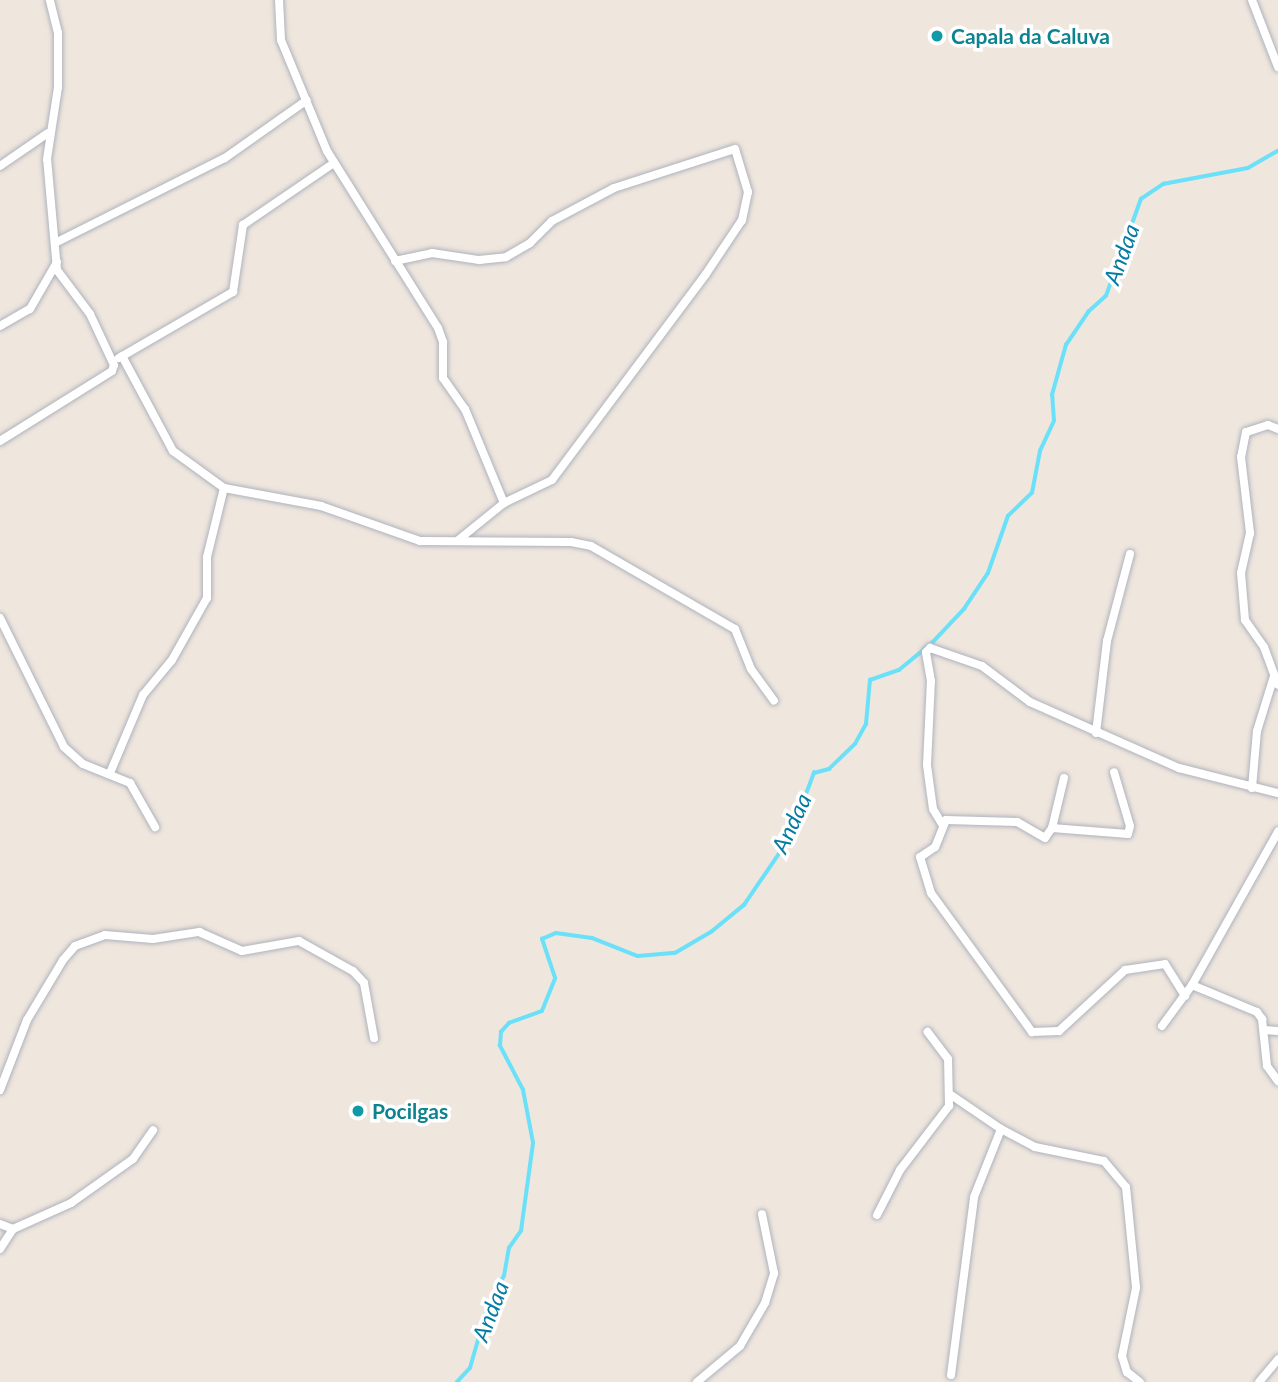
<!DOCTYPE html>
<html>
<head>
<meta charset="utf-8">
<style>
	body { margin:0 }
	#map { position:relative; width:1278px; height:1382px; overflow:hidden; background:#efe6de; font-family:Lato,sans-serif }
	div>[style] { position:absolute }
	.stream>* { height:3.5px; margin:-1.75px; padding:0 1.75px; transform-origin:1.75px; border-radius:1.75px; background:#6ae0f9 }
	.roads { filter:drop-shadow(0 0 2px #aeb3bd) drop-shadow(0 0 2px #aeb3bd) }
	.minor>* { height:8px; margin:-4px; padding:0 4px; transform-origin:4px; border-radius:4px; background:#fff }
	.dots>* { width:19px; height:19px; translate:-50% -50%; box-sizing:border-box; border:4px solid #fff; border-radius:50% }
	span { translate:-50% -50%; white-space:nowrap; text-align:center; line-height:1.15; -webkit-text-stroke:7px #fff; paint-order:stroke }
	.culture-label { font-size:21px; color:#0d838f; font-weight:700 }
	.left { translate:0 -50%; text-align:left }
	.water-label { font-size:23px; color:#037ba3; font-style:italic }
</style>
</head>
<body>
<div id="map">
	<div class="stream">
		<i style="left:457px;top:1382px;width:19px;rotate:-47deg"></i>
		<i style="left:470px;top:1368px;width:61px;rotate:-73.9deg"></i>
		<i style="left:487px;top:1309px;width:37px;rotate:-63deg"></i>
		<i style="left:504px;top:1276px;width:28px;rotate:-80deg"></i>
		<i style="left:509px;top:1248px;width:21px;rotate:-55deg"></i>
		<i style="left:521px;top:1231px;width:89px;rotate:-82.2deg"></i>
		<i style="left:533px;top:1143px;width:54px;rotate:-100.7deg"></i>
		<i style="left:523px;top:1090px;width:50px;rotate:-117.6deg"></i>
		<i style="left:500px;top:1046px;width:14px;rotate:-86deg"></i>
		<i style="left:501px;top:1032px;width:12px;rotate:-48deg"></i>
		<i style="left:509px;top:1023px;width:35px;rotate:-20deg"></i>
		<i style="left:542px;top:1011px;width:35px;rotate:-68deg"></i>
		<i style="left:555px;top:978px;width:41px;rotate:-108.4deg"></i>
		<i style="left:542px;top:939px;width:15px;rotate:-23deg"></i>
		<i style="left:556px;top:933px;width:36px;rotate:8deg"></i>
		<i style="left:592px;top:938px;width:49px;rotate:21.4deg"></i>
		<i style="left:638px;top:956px;width:37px;rotate:-5deg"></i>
		<i style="left:675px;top:953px;width:42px;rotate:-30.3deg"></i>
		<i style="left:711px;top:932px;width:43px;rotate:-39.3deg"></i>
		<i style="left:744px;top:905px;width:80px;rotate:-55.7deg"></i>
		<i style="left:789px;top:839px;width:71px;rotate:-69.3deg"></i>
		<i style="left:814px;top:773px;width:16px;rotate:-15deg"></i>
		<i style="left:829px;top:769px;width:36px;rotate:-44deg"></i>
		<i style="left:855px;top:744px;width:23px;rotate:-61deg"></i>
		<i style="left:866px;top:724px;width:44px;rotate:-84.8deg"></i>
		<i style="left:870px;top:680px;width:31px;rotate:-19deg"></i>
		<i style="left:899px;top:670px;width:43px;rotate:-39.3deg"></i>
		<i style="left:932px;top:643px;width:47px;rotate:-46.7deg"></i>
		<i style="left:964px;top:609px;width:43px;rotate:-56.3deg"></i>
		<i style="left:988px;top:573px;width:60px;rotate:-70.7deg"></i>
		<i style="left:1008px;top:516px;width:33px;rotate:-44deg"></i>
		<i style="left:1032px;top:493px;width:43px;rotate:-79.2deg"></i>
		<i style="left:1040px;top:451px;width:33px;rotate:-65deg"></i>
		<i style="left:1054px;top:421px;width:26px;rotate:-94deg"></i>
		<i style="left:1052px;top:395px;width:52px;rotate:-74.4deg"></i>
		<i style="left:1066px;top:345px;width:40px;rotate:-56deg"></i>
		<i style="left:1088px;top:312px;width:24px;rotate:-42deg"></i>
		<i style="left:1106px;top:296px;width:103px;rotate:-70.2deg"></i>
		<i style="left:1141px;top:199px;width:27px;rotate:-34deg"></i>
		<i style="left:1163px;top:184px;width:86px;rotate:-10.7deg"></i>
		<i style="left:1248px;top:168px;width:34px;rotate:-30deg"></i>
	</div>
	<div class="roads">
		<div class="minor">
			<i style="left:279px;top:0;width:40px;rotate:87.1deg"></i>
			<i style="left:281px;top:40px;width:120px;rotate:67.5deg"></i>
			<i style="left:327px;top:151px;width:209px;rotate:57.9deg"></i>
			<i style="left:438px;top:328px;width:15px;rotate:70deg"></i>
			<i style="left:443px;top:342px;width:36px;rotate:90deg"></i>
			<i style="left:443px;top:378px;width:38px;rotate:55deg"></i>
			<i style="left:465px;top:409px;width:102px;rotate:67.5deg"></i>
			<i style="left:1252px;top:0;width:72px;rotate:68.8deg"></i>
			<i style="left:0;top:166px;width:58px;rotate:-34.5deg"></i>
			<i style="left:55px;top:243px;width:190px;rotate:-26.6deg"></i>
			<i style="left:225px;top:158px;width:100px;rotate:-35.3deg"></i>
			<i style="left:395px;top:261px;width:38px;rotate:-12deg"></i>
			<i style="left:432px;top:253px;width:48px;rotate:8.5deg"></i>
			<i style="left:479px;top:260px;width:27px;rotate:-6deg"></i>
			<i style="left:506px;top:257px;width:28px;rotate:-30deg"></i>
			<i style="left:530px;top:243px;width:31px;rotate:-45deg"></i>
			<i style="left:552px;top:221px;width:70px;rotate:-28deg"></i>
			<i style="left:614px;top:188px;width:127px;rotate:-17.9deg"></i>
			<i style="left:735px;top:149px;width:45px;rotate:73.2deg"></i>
			<i style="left:748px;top:192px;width:29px;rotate:102deg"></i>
			<i style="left:742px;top:220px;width:65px;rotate:123.7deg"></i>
			<i style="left:706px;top:274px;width:257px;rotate:126.8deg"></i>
			<i style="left:552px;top:480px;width:53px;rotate:154.4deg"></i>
			<i style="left:504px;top:503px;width:60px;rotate:141deg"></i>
			<i style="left:0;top:326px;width:34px;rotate:-30deg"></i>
			<i style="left:30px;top:309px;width:54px;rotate:-60.1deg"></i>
			<i style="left:122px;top:356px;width:108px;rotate:61.8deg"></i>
			<i style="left:173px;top:451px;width:63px;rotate:36deg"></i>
			<i style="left:224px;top:488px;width:99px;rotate:10.5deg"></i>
			<i style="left:321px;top:506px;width:105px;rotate:19.5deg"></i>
			<i style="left:420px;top:541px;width:151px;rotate:0.4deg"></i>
			<i style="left:571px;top:542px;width:20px;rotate:11deg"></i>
			<i style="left:591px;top:546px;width:166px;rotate:30deg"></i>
			<i style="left:735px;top:629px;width:43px;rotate:68.2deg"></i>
			<i style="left:751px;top:669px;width:39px;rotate:54deg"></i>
			<i style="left:119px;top:358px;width:132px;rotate:-30.1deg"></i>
			<i style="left:233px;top:292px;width:68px;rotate:-81.5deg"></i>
			<i style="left:243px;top:225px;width:110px;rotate:-34.3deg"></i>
			<i style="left:1278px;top:429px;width:11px;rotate:-158deg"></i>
			<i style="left:1268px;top:425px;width:23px;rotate:162deg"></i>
			<i style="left:1246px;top:432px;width:25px;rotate:101deg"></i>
			<i style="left:1241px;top:457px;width:77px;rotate:83.2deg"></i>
			<i style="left:1250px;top:533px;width:41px;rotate:102.7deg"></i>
			<i style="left:1241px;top:573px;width:47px;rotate:85.1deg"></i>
			<i style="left:1245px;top:620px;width:33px;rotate:55deg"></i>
			<i style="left:1264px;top:647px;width:40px;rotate:69.8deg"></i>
			<i style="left:0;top:441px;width:132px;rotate:-32deg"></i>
			<i style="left:112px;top:371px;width:6px;rotate:-72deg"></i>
			<i style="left:114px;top:365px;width:56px;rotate:-115.2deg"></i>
			<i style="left:90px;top:314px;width:55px;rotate:-126.9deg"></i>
			<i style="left:57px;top:270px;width:111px;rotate:-95.1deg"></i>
			<i style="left:47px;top:159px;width:73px;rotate:-81.3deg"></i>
			<i style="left:58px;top:87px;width:54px;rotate:-90deg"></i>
			<i style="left:58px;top:33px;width:34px;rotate:-104deg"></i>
			<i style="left:0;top:618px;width:144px;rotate:63.6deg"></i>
			<i style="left:64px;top:747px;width:25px;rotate:42deg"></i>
			<i style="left:83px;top:764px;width:51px;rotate:22deg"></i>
			<i style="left:130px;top:783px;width:51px;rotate:60.4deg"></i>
			<i style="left:1096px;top:733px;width:93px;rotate:-83.2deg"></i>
			<i style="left:1107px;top:641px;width:90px;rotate:-75.2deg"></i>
			<i style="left:110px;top:773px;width:85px;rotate:-67.1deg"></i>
			<i style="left:143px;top:695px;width:45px;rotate:-50.4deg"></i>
			<i style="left:172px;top:660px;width:71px;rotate:-60.6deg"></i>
			<i style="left:207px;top:598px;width:41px;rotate:-90deg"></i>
			<i style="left:207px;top:557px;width:71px;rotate:-76.2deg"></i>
			<i style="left:1064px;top:778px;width:51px;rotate:103.5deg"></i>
			<i style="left:1052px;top:828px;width:12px;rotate:125deg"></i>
			<i style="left:1045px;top:838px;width:32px;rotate:-150deg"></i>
			<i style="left:1017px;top:822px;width:71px;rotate:-178.4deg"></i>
			<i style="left:946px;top:820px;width:29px;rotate:112deg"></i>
			<i style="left:935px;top:847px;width:18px;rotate:146deg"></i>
			<i style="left:920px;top:857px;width:38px;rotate:73deg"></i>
			<i style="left:931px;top:893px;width:172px;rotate:54deg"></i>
			<i style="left:1032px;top:1032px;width:27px;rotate:-2deg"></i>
			<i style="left:1059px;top:1031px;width:90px;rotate:-42.7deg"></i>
			<i style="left:1125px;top:970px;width:40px;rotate:-8.5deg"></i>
			<i style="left:1165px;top:964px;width:38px;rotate:58deg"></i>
			<i style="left:1252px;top:788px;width:57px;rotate:-85deg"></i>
			<i style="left:1257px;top:731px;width:58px;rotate:-72.8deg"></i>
			<i style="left:942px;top:824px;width:17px;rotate:-121deg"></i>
			<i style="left:933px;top:809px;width:44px;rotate:-97.8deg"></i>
			<i style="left:927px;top:765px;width:84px;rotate:-87.3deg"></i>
			<i style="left:931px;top:681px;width:29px;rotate:-100deg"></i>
			<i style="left:926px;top:652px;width:6px;rotate:-45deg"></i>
			<i style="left:930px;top:648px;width:55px;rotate:19.1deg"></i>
			<i style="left:982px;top:666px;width:60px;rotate:36.9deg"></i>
			<i style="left:1030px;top:702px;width:163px;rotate:23.9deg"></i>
			<i style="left:1179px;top:768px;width:102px;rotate:14.2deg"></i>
			<i style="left:1052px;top:828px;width:76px;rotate:4.5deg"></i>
			<i style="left:1128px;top:834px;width:8px;rotate:-76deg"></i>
			<i style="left:1130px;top:826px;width:56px;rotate:-106.5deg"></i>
			<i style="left:1192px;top:985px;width:70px;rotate:22.6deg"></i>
			<i style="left:1257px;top:1012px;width:9px;rotate:54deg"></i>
			<i style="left:1262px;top:1019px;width:47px;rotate:83.9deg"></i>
			<i style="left:1267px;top:1066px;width:19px;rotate:54deg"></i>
			<i style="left:1162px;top:1026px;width:51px;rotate:-53.8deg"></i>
			<i style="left:1192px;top:985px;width:176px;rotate:-60.7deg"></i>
			<i style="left:1264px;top:1030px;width:14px;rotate:4deg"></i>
			<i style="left:0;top:1090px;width:75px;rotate:-68.9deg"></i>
			<i style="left:27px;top:1020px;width:70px;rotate:-59deg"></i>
			<i style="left:63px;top:960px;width:18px;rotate:-49deg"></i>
			<i style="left:75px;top:946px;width:32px;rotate:-20deg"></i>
			<i style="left:105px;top:935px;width:48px;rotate:4.8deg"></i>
			<i style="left:153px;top:939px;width:47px;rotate:-8.7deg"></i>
			<i style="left:199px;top:932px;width:47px;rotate:23.8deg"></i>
			<i style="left:242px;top:951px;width:58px;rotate:-10deg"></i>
			<i style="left:299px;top:941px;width:62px;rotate:29.1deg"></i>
			<i style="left:353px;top:971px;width:16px;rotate:47deg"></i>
			<i style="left:364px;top:983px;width:56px;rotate:79.7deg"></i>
			<i style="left:951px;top:1095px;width:60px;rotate:34.2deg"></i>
			<i style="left:877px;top:1215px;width:51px;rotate:-62.9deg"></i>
			<i style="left:900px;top:1170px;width:81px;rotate:-52.6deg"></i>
			<i style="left:949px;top:1106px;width:47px;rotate:-91.2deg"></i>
			<i style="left:948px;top:1059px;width:34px;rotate:-127deg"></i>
			<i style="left:0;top:1224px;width:14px;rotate:21deg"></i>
			<i style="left:0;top:1249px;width:24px;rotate:-57deg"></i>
			<i style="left:13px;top:1229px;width:64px;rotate:-24.1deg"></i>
			<i style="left:71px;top:1203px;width:76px;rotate:-35.4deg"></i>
			<i style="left:133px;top:1159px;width:35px;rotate:-55deg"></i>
			<i style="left:951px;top:1375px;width:179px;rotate:-82.6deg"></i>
			<i style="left:974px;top:1197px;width:73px;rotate:-68.3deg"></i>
			<i style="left:1001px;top:1129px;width:38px;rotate:28deg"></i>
			<i style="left:1035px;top:1147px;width:70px;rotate:11.5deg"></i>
			<i style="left:1104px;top:1161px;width:34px;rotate:50deg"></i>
			<i style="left:1126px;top:1187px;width:101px;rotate:84.3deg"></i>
			<i style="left:1136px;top:1288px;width:69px;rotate:101.6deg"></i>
			<i style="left:1122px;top:1356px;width:17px;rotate:73deg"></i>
			<i style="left:1127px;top:1372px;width:16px;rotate:38deg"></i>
			<i style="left:697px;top:1382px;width:56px;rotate:-39.9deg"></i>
			<i style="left:740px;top:1346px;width:50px;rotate:-59.8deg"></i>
			<i style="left:765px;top:1303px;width:31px;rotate:-73deg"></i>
			<i style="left:774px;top:1273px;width:60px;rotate:-101.5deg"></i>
			<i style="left:1259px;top:1382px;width:30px;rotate:-50deg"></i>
		</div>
	</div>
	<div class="dots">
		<i style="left:937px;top:36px;background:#0f9aa8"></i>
		<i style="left:358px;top:1111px;background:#0f9aa8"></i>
	</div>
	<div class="culture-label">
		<span class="left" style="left:951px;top:36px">Capala da Caluva</span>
		<span class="left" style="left:372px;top:1111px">Pocilgas</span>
	</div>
	<div class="water-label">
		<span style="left:1121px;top:254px;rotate:-70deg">Andaa</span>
		<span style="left:791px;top:823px;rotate:-65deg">Andaa</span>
		<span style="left:490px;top:1311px;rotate:-69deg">Andaa</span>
	</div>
</div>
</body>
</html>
